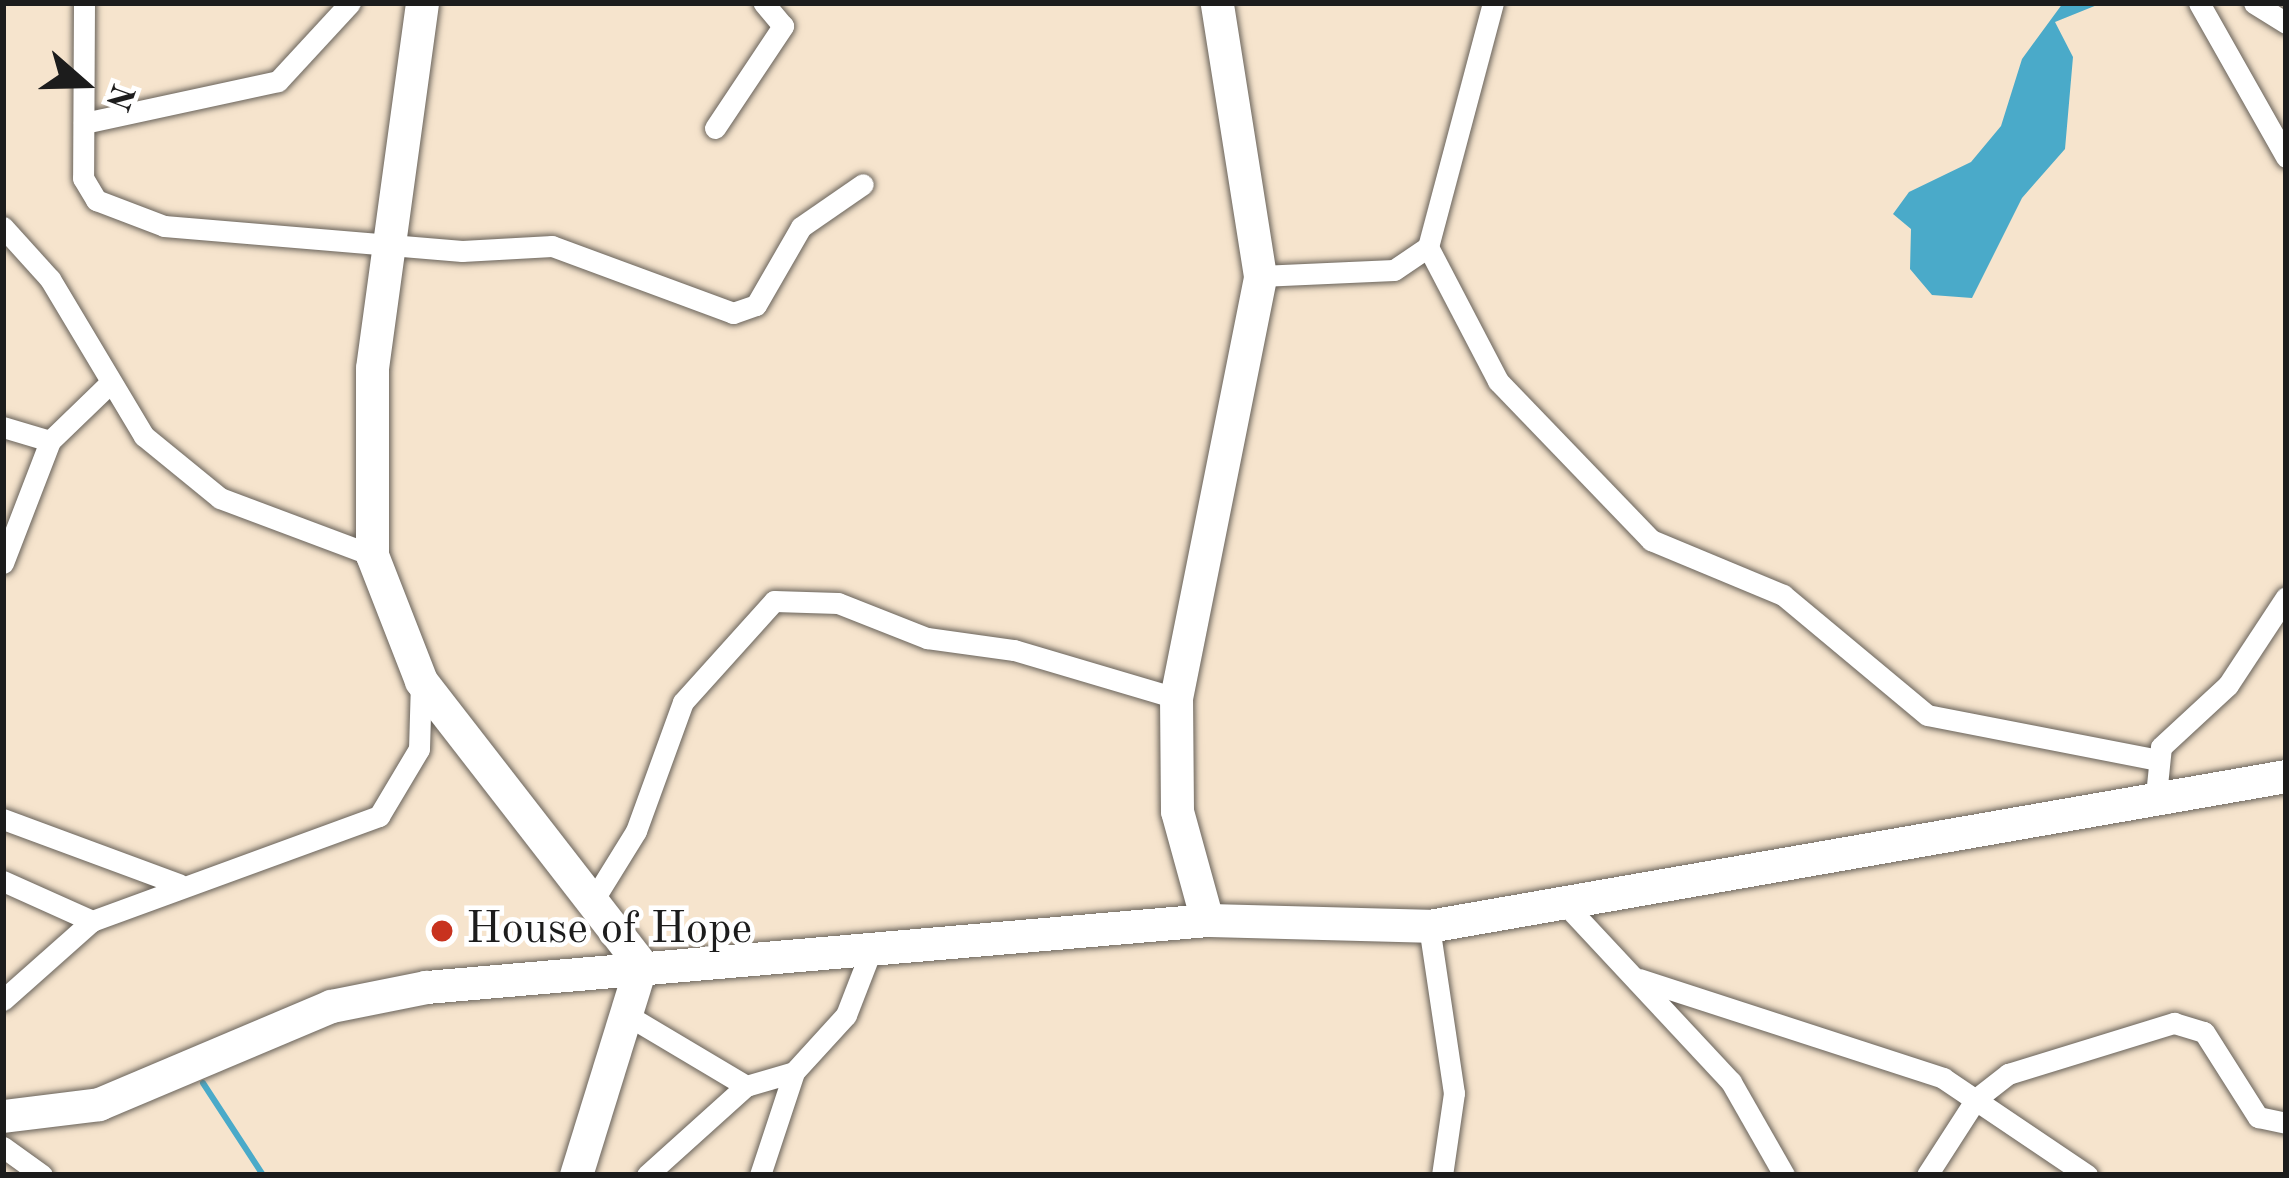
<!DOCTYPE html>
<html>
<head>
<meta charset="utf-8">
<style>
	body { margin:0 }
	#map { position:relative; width:2289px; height:1178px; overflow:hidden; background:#f6e4cd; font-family:"Old Standard TT",serif }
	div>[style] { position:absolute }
	.water>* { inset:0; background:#4aaac9 }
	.stream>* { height:6px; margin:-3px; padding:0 3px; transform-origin:3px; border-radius:3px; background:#4aaac9 }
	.roads { filter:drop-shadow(0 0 3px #68625a) drop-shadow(0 0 3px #68625a) }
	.street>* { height:21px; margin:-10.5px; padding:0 10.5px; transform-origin:10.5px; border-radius:10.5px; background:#fff }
	.secondary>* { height:33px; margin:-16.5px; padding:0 16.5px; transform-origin:16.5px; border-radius:16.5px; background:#fff }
	.dots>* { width:33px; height:33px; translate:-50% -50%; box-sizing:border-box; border:6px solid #fff; border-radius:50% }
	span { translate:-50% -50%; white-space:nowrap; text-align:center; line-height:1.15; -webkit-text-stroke:9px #fff; paint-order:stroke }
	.poi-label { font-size:45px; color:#1c1c1c }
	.left { translate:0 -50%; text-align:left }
	.frame { position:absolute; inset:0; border:6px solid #1c1c1c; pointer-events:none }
	.north { position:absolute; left:24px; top:24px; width:120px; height:120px; -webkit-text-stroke:9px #fff; paint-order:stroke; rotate:110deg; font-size:33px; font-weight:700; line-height:48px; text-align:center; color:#1c1c1c }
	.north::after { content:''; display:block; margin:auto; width:42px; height:54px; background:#1c1c1c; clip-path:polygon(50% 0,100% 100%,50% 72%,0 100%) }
</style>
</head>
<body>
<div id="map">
	<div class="water">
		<i style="clip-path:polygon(2063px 3px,2102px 3px,2055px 22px,2073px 57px,2065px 149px,2022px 198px,1972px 298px,1932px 295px,1910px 269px,1911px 229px,1893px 214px,1909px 192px,1971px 162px,2001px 126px,2022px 59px)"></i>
	</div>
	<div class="stream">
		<i style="left:203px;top:1083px;width:110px;rotate:56.9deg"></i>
	</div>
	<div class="roads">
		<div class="street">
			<i style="left:84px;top:3px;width:175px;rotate:90.3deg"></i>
			<i style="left:83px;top:178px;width:26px;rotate:59deg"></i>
			<i style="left:96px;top:200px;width:73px;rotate:20.9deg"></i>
			<i style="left:164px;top:226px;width:299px;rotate:4.8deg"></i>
			<i style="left:462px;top:251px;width:90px;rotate:-3.2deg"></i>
			<i style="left:552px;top:246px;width:193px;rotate:20.3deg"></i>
			<i style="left:733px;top:313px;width:24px;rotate:-19deg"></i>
			<i style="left:756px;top:305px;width:90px;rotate:-60deg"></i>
			<i style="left:801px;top:227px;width:75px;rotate:-34.7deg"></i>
			<i style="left:2199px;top:3px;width:177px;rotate:60.5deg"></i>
			<i style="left:2254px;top:3px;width:38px;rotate:32deg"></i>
			<i style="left:84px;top:123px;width:198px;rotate:-12.2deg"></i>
			<i style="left:278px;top:81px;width:106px;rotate:-47.3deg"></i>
			<i style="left:715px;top:128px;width:123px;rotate:-56.3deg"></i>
			<i style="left:783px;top:26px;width:30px;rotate:-130deg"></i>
			<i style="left:3px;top:227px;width:70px;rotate:47.9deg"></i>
			<i style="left:50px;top:279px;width:183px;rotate:59.1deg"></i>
			<i style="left:144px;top:436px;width:98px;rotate:39.2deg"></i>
			<i style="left:220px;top:498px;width:162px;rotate:20.6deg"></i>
			<i style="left:1428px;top:247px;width:151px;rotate:62.4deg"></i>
			<i style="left:1498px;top:381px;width:221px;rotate:46.1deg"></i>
			<i style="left:1651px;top:540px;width:143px;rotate:22.6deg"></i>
			<i style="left:1783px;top:595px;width:187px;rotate:39.8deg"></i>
			<i style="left:1927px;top:715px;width:231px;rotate:11deg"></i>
			<i style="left:1260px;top:276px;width:134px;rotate:-2.6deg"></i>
			<i style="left:1394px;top:270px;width:41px;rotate:-34.1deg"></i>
			<i style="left:1428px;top:247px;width:253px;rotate:-75.1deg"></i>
			<i style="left:3px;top:427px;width:49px;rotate:16.6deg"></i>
			<i style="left:3px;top:563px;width:131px;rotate:-68.9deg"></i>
			<i style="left:50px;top:441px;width:79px;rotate:-44deg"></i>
			<i style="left:2156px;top:795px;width:48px;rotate:-84.1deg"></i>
			<i style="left:2161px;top:747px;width:91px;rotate:-42.8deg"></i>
			<i style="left:2228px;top:685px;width:105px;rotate:-56.6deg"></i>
			<i style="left:3px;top:819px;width:188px;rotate:20.3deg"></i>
			<i style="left:3px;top:881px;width:98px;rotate:24.2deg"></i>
			<i style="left:92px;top:921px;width:306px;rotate:-20.1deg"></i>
			<i style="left:379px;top:816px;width:78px;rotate:-59.2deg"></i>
			<i style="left:419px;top:749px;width:68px;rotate:-88.3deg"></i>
			<i style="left:594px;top:899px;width:80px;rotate:-58.3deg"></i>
			<i style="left:636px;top:831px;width:137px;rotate:-70deg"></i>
			<i style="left:683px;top:702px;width:136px;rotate:-48deg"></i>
			<i style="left:774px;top:601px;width:64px;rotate:1.8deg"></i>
			<i style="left:838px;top:603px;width:96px;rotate:21.5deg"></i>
			<i style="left:927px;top:638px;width:88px;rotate:7.9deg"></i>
			<i style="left:1014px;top:650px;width:169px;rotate:16.5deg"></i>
			<i style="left:1566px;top:905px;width:242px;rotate:47deg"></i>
			<i style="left:1731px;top:1082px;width:107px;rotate:60.3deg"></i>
			<i style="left:1429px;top:926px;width:169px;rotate:81.5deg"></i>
			<i style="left:1454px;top:1093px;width:83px;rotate:98.3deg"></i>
			<i style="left:1639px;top:979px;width:320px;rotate:18deg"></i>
			<i style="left:1943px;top:1078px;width:174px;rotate:34deg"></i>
			<i style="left:3px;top:1000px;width:119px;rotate:-41.6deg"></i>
			<i style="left:632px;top:1018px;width:133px;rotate:30.8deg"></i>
			<i style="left:3px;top:1147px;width:48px;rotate:35.7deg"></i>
			<i style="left:647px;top:1175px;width:133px;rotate:-42deg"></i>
			<i style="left:746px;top:1086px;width:50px;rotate:-16.3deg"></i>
			<i style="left:760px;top:1175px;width:108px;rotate:-71.7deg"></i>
			<i style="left:794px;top:1072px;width:77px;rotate:-47.6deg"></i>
			<i style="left:846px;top:1015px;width:66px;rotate:-68.8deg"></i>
			<i style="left:1927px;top:1175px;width:90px;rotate:-57.2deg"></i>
			<i style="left:1976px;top:1099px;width:41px;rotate:-38deg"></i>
			<i style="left:2008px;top:1074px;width:174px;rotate:-17.1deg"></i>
			<i style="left:2174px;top:1023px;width:31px;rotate:17deg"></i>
			<i style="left:2204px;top:1032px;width:101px;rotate:57.6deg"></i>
			<i style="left:2258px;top:1117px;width:29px;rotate:12deg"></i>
		</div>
		<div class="secondary">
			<i style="left:422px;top:3px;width:368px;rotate:97.8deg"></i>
			<i style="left:372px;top:368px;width:187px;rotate:90deg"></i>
			<i style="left:372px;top:555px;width:135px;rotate:68.7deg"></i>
			<i style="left:421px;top:681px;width:359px;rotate:52.2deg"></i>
			<i style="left:641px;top:965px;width:220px;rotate:107.2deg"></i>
			<i style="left:1207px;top:920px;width:113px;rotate:-105.4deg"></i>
			<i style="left:1177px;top:811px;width:113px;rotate:-90.5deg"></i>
			<i style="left:1176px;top:698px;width:430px;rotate:-78.7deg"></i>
			<i style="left:1260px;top:276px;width:276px;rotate:-99deg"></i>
			<i style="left:3px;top:1116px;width:97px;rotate:-7.1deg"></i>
			<i style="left:99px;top:1104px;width:252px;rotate:-22.9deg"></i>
			<i style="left:331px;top:1006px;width:97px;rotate:-11.3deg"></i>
			<i style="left:426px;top:987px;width:784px;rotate:-4.9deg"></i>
			<i style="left:1207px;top:920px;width:222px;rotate:1.5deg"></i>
			<i style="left:1429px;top:926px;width:870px;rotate:-9.93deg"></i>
		</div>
	</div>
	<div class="dots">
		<i style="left:442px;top:931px;background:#c8321e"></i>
	</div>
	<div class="poi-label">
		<span class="left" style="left:466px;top:931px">House of Hope</span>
	</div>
	<div class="frame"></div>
	<div class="north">N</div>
</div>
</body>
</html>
